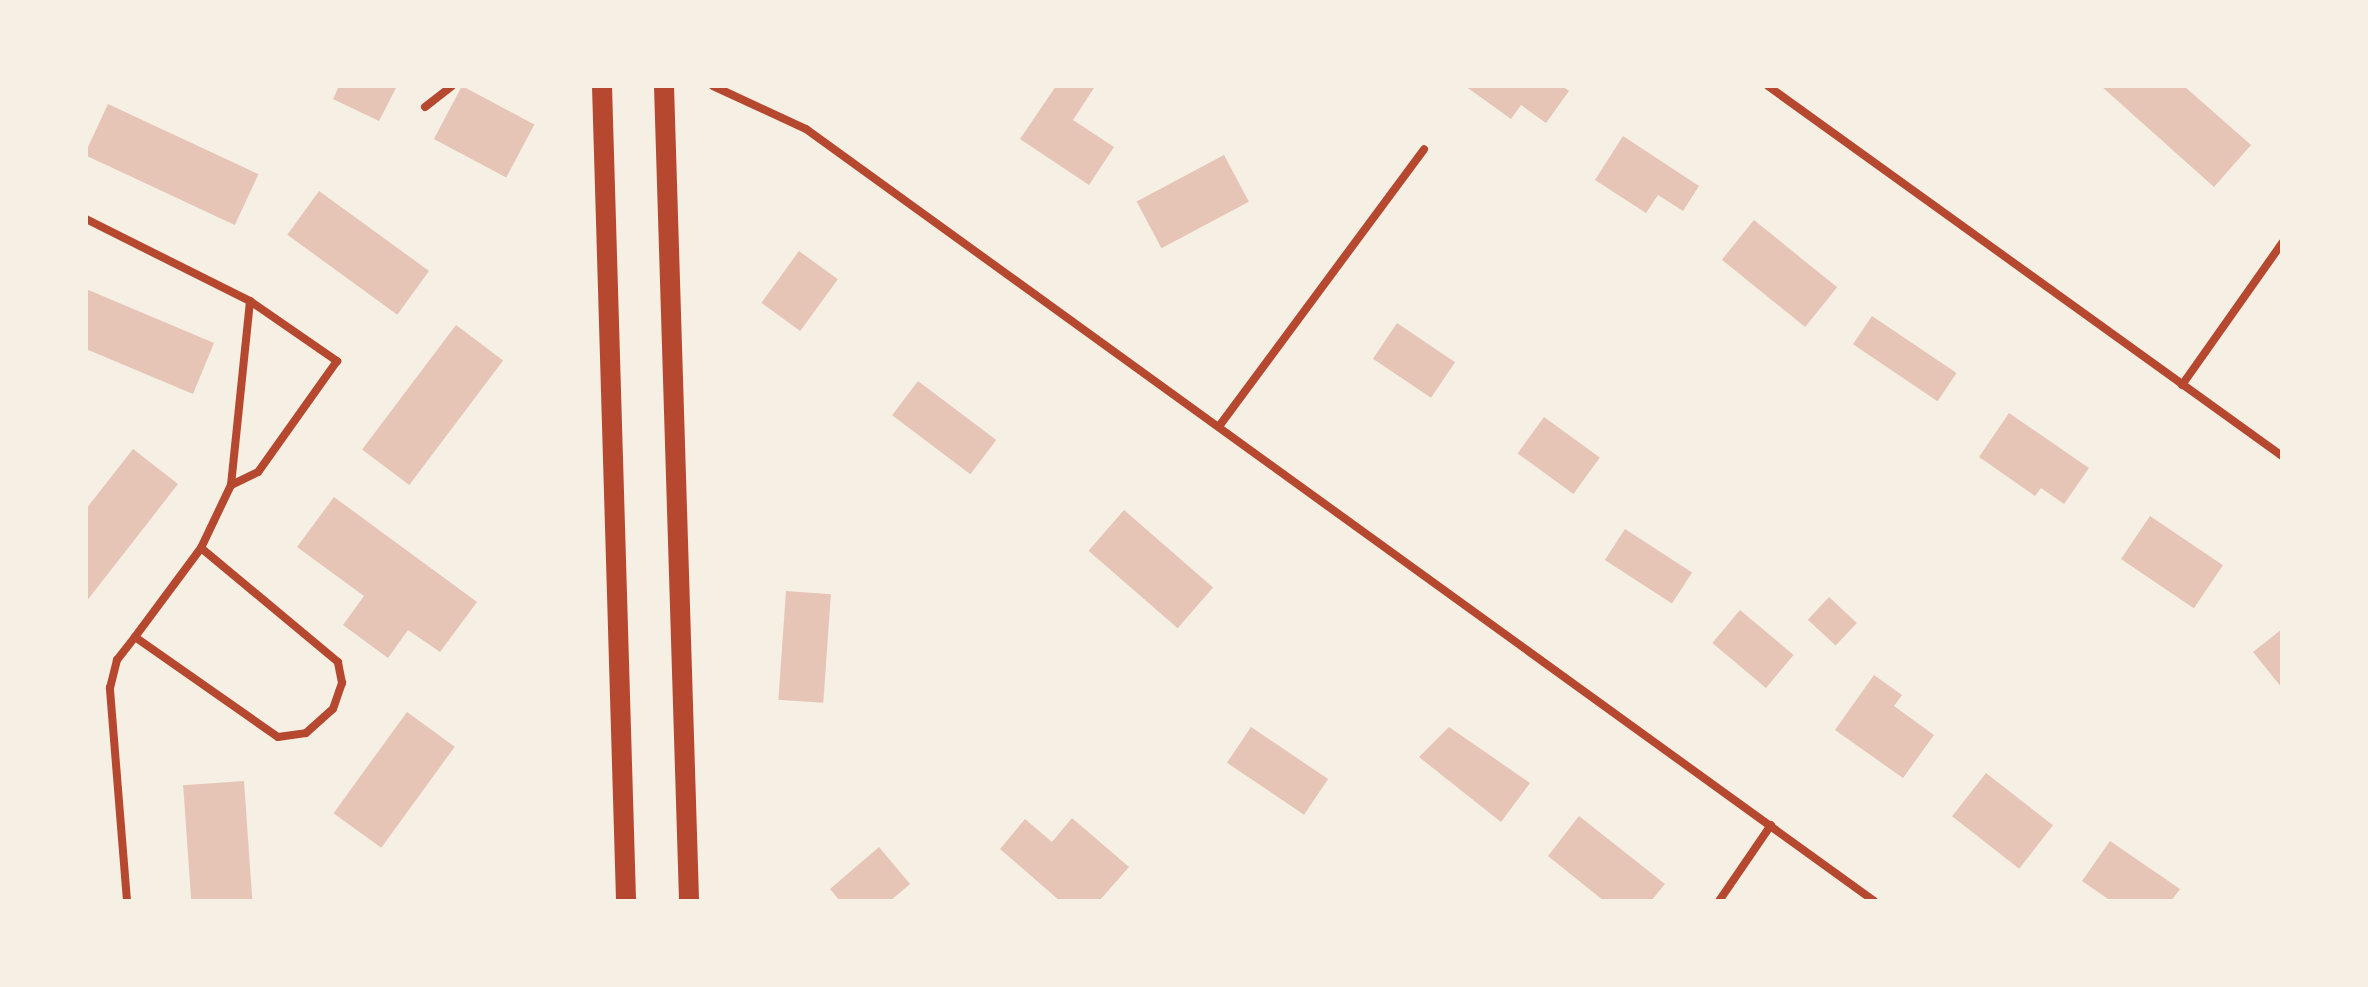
<!DOCTYPE html>
<html>
<head>
<meta charset="utf-8">
<style>
	body { margin:0 }
	#map { position:relative; width:2368px; height:987px; overflow:hidden; background:#f6efe4; font-family:"PT Serif",serif }
	div>[style] { position:absolute }
	.building>* { inset:0; background:#e6c5b7; transform-origin:0 0 }
	.minor>* { height:8px; margin:-4px; padding:0 4px; transform-origin:4px; border-radius:4px; background:#b5482f }
	.primary>* { height:20px; margin:-10px; padding:0 10px; transform-origin:10px; border-radius:10px; background:#b5482f }
	span { translate:-50% -50%; white-space:nowrap; text-align:center; line-height:1.15; -webkit-text-stroke:8px #f6efe4; paint-order:stroke }
	.frame { position:absolute; inset:0; border:88px solid #f6efe4; pointer-events:none }
</style>
</head>
<body>
<div id="map">
	<div class="building">
		<i style="clip-path:polygon(339px 86px,397px 86px,379px 121px,333px 99px)"></i>
		<i style="left:462px;top:86px;width:82px;height:60px;rotate:28deg"></i>
		<i style="clip-path:polygon(1056px 86px,1094px 88px,1073px 120px,1114px 147px,1089px 185px,1020px 139px)"></i>
		<i style="clip-path:polygon(1465px 86px,1562px 86px,1569px 91px,1546px 123px,1521px 105px,1511px 119px)"></i>
		<i style="clip-path:polygon(2101px 86px,2184px 86px,2251px 145px,2214px 187px)"></i>
		<i style="left:108px;top:104px;width:166px;height:56px;rotate:25deg"></i>
		<i style="clip-path:polygon(1623px 136px,1699px 186px,1683px 211px,1658px 195px,1646px 213px,1595px 180px)"></i>
		<i style="left:1224px;top:155px;width:53px;height:99px;rotate:62deg"></i>
		<i style="left:319px;top:191px;width:136px;height:54px;rotate:36deg"></i>
		<i style="left:1754px;top:220px;width:107px;height:51px;rotate:39deg"></i>
		<i style="left:799px;top:251px;width:48px;height:64px;rotate:36deg"></i>
		<i style="clip-path:polygon(86px 289px,214px 343px,193px 394px,86px 349px)"></i>
		<i style="left:1872px;top:316px;width:102px;height:34px;rotate:34deg"></i>
		<i style="left:1397px;top:323px;width:70px;height:43px;rotate:34deg"></i>
		<i style="left:456px;top:325px;width:59px;height:156px;rotate:37deg"></i>
		<i style="left:918px;top:381px;width:98px;height:43px;rotate:37deg"></i>
		<i style="clip-path:polygon(2009px 413px,2089px 468px,2064px 504px,2041px 488px,2035px 496px,1979px 457px)"></i>
		<i style="left:1544px;top:417px;width:69px;height:45px;rotate:36deg"></i>
		<i style="clip-path:polygon(133px 449px,178px 484px,86px 602px,86px 509px)"></i>
		<i style="clip-path:polygon(334px 497px,477px 602px,440px 652px,408px 630px,388px 658px,343px 625px,364px 596px,297px 547px)"></i>
		<i style="left:1124px;top:510px;width:118px;height:54px;rotate:41deg"></i>
		<i style="left:2150px;top:516px;width:88px;height:52px;rotate:34deg"></i>
		<i style="left:1625px;top:529px;width:80px;height:37px;rotate:33deg"></i>
		<i style="left:786px;top:591px;width:45px;height:109px;rotate:4deg"></i>
		<i style="left:1829px;top:597px;width:38px;height:31px;rotate:43deg"></i>
		<i style="left:1740px;top:610px;width:70px;height:43px;rotate:40deg"></i>
		<i style="clip-path:polygon(2282px 629px,2282px 688px,2253px 652px)"></i>
		<i style="clip-path:polygon(1874px 675px,1902px 695px,1894px 706px,1934px 735px,1903px 778px,1835px 730px)"></i>
		<i style="left:407px;top:712px;width:59px;height:125px;rotate:36deg"></i>
		<i style="left:1251px;top:727px;width:93px;height:43px;rotate:34deg"></i>
		<i style="clip-path:polygon(1449px 727px,1530px 783px,1501px 822px,1419px 757px)"></i>
		<i style="left:1986px;top:773px;width:85px;height:55px;rotate:38deg"></i>
		<i style="left:244px;top:781px;width:120px;height:61px;rotate:86deg"></i>
		<i style="clip-path:polygon(1579px 816px,1665px 884px,1651px 901px,1604px 901px,1548px 856px)"></i>
		<i style="clip-path:polygon(1072px 818px,1129px 867px,1099px 901px,1060px 901px,1000px 849px,1025px 819px,1052px 842px)"></i>
		<i style="clip-path:polygon(2110px 841px,2180px 889px,2171px 901px,2111px 901px,2082px 881px)"></i>
		<i style="clip-path:polygon(879px 847px,910px 884px,890px 901px,840px 901px,830px 889px)"></i>
	</div>
	<div class="minor">
		<i style="left:713px;top:86px;width:102px;rotate:24.8deg"></i>
		<i style="left:806px;top:129px;width:1318px;rotate:35.86deg"></i>
		<i style="left:1768px;top:86px;width:633px;rotate:35.75deg"></i>
		<i style="left:425px;top:107px;width:34px;rotate:-38deg"></i>
		<i style="left:86px;top:219px;width:183px;rotate:26.6deg"></i>
		<i style="left:250px;top:301px;width:106px;rotate:34.6deg"></i>
		<i style="left:337px;top:361px;width:136px;rotate:125.4deg"></i>
		<i style="left:258px;top:472px;width:30px;rotate:154deg"></i>
		<i style="left:231px;top:485px;width:70px;rotate:115.5deg"></i>
		<i style="left:201px;top:548px;width:111px;rotate:126.6deg"></i>
		<i style="left:135px;top:637px;width:174px;rotate:35deg"></i>
		<i style="left:278px;top:737px;width:28px;rotate:-8deg"></i>
		<i style="left:306px;top:733px;width:36px;rotate:-42deg"></i>
		<i style="left:333px;top:709px;width:28px;rotate:-71deg"></i>
		<i style="left:342px;top:683px;width:21px;rotate:-101deg"></i>
		<i style="left:338px;top:662px;width:178px;rotate:-140.2deg"></i>
		<i style="left:2182px;top:385px;width:174px;rotate:-54.8deg"></i>
		<i style="left:1220px;top:425px;width:343px;rotate:-53.5deg"></i>
		<i style="left:231px;top:485px;width:185px;rotate:-84.1deg"></i>
		<i style="left:127px;top:901px;width:214px;rotate:-94.6deg"></i>
		<i style="left:110px;top:688px;width:29px;rotate:-76deg"></i>
		<i style="left:117px;top:660px;width:29px;rotate:-52deg"></i>
		<i style="left:1719px;top:901px;width:92px;rotate:-55.6deg"></i>
	</div>
	<div class="primary">
		<i style="left:602px;top:86px;width:815px;rotate:88.31deg"></i>
		<i style="left:664px;top:86px;width:815px;rotate:88.24deg"></i>
	</div>
	<div class="frame"></div>
</div>
</body>
</html>
